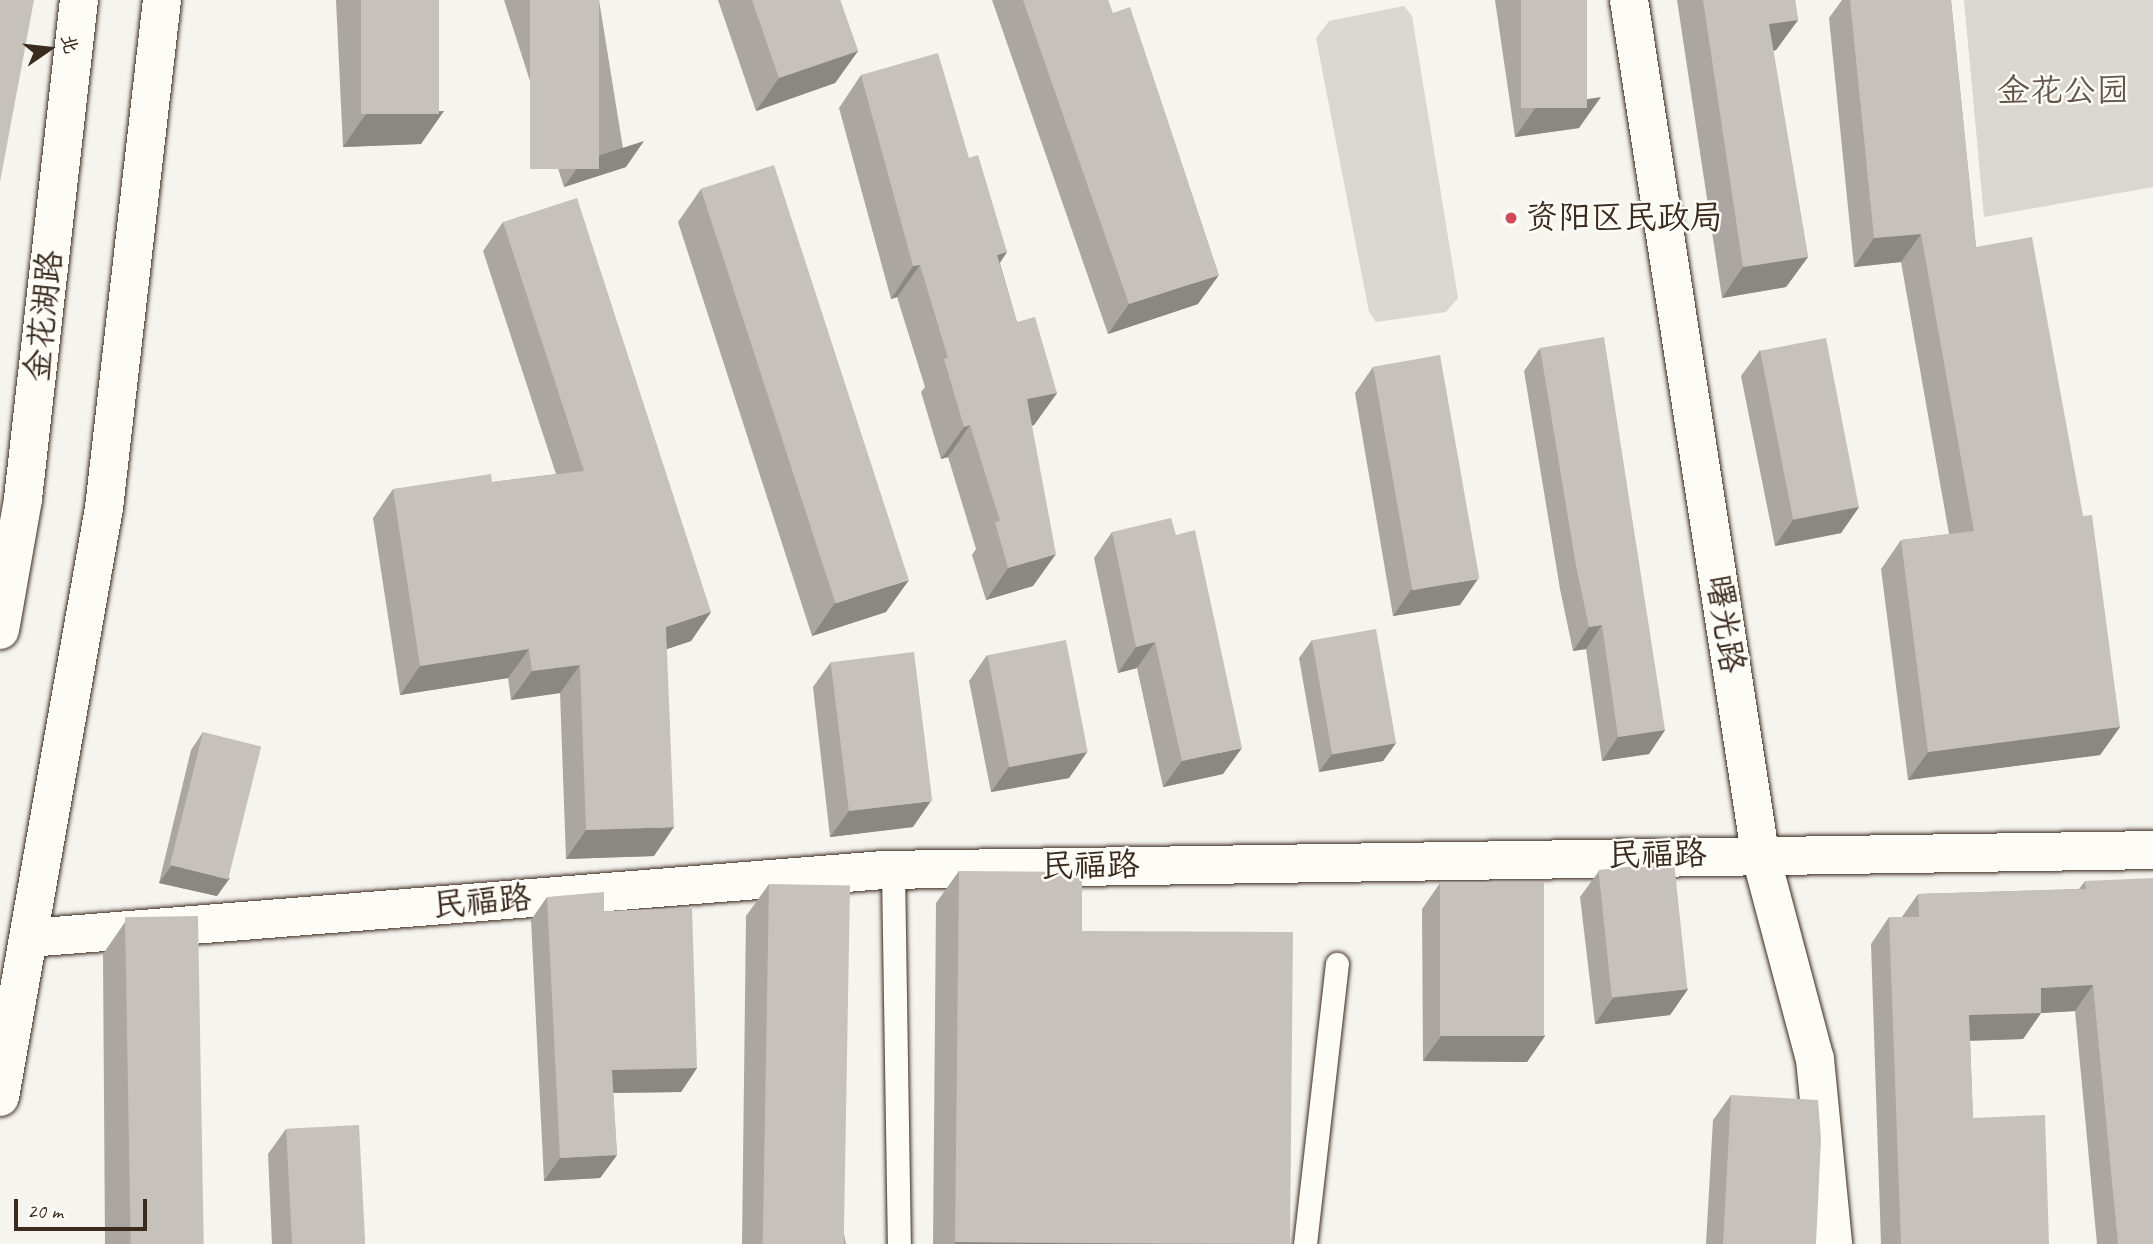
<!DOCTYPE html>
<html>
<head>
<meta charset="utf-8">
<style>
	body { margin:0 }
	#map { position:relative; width:2153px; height:1244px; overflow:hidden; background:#f5f4ee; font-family:Caveat,"LXGW WenKai TC",sans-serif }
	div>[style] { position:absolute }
	.green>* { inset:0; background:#dad6d0 }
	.roads { filter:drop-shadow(0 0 2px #3b2a1e) drop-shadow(0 0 2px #3b2a1e) }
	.service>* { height:23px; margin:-11.5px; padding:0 11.5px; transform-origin:11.5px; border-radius:11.5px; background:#fdfcf7 }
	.tertiary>* { height:38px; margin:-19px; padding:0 19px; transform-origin:19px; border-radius:19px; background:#fdfcf7 }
	.secondary>* { height:38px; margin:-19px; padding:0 19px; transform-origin:19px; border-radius:19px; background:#fdfcf7 }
	.wall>* { inset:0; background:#aba6a1 }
	.shaded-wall>* { inset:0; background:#8b8783 }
	.building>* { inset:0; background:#c7c1bb; transform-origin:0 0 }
	.dots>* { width:19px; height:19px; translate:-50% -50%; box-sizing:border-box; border:4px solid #fdfcf7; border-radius:50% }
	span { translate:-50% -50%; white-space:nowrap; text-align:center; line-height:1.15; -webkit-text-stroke:5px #fdfcf7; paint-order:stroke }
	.park-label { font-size:33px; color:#63554a }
	.poi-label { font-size:33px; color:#3b2a1e }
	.left { translate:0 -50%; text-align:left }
	.street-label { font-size:33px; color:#3b2a1e }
	.north { position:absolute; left:14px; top:14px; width:70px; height:70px; -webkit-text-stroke:5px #fdfcf7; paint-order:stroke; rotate:76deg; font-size:19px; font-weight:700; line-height:28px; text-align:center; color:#3b2a1e }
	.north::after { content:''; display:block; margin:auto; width:24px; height:32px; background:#3b2a1e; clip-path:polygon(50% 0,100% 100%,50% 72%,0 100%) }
	.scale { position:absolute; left:14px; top:1199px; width:133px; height:32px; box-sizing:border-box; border:4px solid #3b2a1e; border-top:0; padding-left:9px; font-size:21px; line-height:24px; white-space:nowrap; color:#3b2a1e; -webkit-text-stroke:5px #fdfcf7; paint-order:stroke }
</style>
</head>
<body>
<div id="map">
	<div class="green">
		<i style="clip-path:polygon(1964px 0,2153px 0,2153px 187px,1984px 217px)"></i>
		<i style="clip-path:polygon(1404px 6px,1412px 16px,1458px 298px,1446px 312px,1376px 322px,1369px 312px,1316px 38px,1329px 21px)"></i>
	</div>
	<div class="roads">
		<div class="service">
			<i style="left:893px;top:870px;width:374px;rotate:89.1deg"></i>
			<i style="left:1305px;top:1244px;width:282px;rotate:-83.5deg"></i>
		</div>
		<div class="tertiary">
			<i style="left:1629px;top:0;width:863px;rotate:81.27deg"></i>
			<i style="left:1760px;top:853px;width:213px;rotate:75.1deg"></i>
			<i style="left:1815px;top:1059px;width:186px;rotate:84.4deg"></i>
			<i style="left:29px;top:938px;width:858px;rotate:-4.55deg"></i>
			<i style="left:884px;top:870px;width:1269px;rotate:-0.9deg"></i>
		</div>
		<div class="secondary">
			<i style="left:0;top:630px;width:133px;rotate:-80deg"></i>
			<i style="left:23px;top:499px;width:502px;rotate:-83.6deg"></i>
			<i style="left:0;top:1097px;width:598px;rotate:-79.99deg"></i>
			<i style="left:104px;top:508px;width:511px;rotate:-83.49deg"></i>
		</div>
	</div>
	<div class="wall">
		<i style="clip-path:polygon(336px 0,439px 0,421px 144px,343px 147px)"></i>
		<i style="clip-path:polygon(504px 0,599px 0,626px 167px,564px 187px)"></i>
		<i style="clip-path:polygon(718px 0,840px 0,858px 51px,835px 83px,756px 111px)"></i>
		<i style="clip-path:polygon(992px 0,1108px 0,1198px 304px,1108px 334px)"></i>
		<i style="clip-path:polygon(1495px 0,1587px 0,1579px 128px,1515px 137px)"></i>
		<i style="clip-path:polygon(1677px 0,1795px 0,1798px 20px,1776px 50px,1773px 51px,1808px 257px,1786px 287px,1722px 298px)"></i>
		<i style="clip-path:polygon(1842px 0,1951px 0,1976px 247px,2120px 727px,2100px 755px,1908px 780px,1881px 569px,1901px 540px,1949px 534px,1901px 262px,1854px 267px,1829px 18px)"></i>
		<i style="clip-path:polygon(861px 75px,969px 158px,1007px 252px,1000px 263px,1017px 322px,1057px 393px,1034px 425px,1032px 426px,1033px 586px,986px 600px,972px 555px,976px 549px,948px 457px,941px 459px,921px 392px,925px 387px,897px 297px,891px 299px,839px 108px)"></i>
		<i style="clip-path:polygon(701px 189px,886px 612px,812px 636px,678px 222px)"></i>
		<i style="clip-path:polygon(503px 222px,711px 612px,691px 641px,667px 649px,654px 856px,566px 859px,560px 693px,511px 700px,508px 678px,400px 695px,373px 518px,393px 489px,492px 482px,556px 474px,483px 251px)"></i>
		<i style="clip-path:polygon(1540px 348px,1665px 730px,1649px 754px,1602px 761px,1586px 649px,1573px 651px,1560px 589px,1524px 371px)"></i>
		<i style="clip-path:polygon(1760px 350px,1859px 507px,1841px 533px,1775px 546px,1741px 376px)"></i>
		<i style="clip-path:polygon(1373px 367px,1460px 605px,1393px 616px,1355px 393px)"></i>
		<i style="clip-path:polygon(1112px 532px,1176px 535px,1223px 774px,1163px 787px,1137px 668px,1118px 673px,1094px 558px)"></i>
		<i style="clip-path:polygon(1312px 640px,1396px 743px,1383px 761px,1319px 772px,1299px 658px)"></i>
		<i style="clip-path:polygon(987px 655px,1087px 752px,1069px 778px,991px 792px,969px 681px)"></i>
		<i style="clip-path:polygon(831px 662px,913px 827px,830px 837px,813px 687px)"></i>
		<i style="clip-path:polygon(203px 732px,217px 896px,159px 883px,191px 750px)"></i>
		<i style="clip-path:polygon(959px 871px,1082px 931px,1290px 1244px,933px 1244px,936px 903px)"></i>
		<i style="clip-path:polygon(1599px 871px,1688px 989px,1670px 1015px,1595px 1024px,1580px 897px)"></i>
		<i style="clip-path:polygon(2085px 881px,2153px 1244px,2097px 1244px,2075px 1011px,2041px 1013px,2023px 1039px,1970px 1041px,1973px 1118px,2049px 1244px,1881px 1244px,1871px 944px,1889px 917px,1902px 917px,1918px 894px,2079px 889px)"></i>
		<i style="clip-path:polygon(1440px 883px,1545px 1036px,1527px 1062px,1423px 1061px,1422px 909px)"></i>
		<i style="clip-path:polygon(769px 884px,846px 1244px,742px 1244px,746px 916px)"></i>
		<i style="clip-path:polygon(547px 897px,604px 911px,697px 1068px,681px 1092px,613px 1093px,617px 1155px,600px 1178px,544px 1181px,531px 920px)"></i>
		<i style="clip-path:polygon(125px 922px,201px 1244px,105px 1244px,103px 954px)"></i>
		<i style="clip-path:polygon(1731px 1095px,1816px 1244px,1706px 1244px,1713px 1120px)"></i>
		<i style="clip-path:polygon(286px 1129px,365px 1244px,272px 1244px,268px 1154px)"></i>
	</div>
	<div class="shaded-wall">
		<i style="clip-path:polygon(1798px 20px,1776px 50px,1747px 55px,1769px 24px)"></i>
		<i style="clip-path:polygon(858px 51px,835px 83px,756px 111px,779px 78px)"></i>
		<i style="clip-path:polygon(1601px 97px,1579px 128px,1515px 137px,1536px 107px)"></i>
		<i style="clip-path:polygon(444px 111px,421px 144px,343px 147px,366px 114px)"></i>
		<i style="clip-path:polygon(644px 141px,626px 167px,564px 187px,582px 161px)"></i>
		<i style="clip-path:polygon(1921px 234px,1901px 262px,1854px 267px,1874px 238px)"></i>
		<i style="clip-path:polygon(1007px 252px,984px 285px,997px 255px)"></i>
		<i style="clip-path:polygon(1808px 257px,1786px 287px,1722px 298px,1743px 267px)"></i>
		<i style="clip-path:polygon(920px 265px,897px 297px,891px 299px,913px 266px)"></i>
		<i style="clip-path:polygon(1219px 275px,1198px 304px,1108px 334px,1129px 304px)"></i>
		<i style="clip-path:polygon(1057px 393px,1034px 425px,1004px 431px,1027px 399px)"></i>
		<i style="clip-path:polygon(970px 425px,948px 457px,941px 459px,964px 427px)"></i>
		<i style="clip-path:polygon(1859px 507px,1841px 533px,1775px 546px,1793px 520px)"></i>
		<i style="clip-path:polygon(1056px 554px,1033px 586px,986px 600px,1008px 568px)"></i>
		<i style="clip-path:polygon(1478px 579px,1460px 605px,1393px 616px,1411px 590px)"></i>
		<i style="clip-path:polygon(909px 580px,886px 612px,812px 636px,835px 603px)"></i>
		<i style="clip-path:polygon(711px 612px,691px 641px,646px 656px,666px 627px)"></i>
		<i style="clip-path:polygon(1602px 625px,1586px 649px,1573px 651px,1589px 627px)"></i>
		<i style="clip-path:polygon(1155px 642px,1137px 668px,1118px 673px,1136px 647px)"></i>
		<i style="clip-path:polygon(529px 649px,508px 678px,400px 695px,420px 666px)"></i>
		<i style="clip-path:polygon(580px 665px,560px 693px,511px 700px,532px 671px)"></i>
		<i style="clip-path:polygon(2120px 727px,2100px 755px,1908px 780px,1928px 752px)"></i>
		<i style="clip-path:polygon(1665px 730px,1649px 754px,1602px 761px,1618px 737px)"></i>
		<i style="clip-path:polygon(1396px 743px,1383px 761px,1319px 772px,1332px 754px)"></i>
		<i style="clip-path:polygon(1242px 748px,1223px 774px,1163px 787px,1182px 761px)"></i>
		<i style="clip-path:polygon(1087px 752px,1069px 778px,991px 792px,1009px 767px)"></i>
		<i style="clip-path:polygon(931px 801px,913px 827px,830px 837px,849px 811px)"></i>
		<i style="clip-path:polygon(674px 827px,654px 856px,566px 859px,586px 830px)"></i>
		<i style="clip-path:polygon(172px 865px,230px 878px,217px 896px,159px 883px)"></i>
		<i style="clip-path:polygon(2093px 985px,2075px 1011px,2041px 1013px,2023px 1039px,1951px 1041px,1969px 1015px,2041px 988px)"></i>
		<i style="clip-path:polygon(1688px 989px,1670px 1015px,1595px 1024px,1613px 998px)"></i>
		<i style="clip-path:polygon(1441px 1036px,1545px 1036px,1527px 1062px,1423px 1061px)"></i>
		<i style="clip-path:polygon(697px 1068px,681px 1092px,596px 1093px,612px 1070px)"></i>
		<i style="clip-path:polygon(617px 1155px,600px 1178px,544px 1181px,560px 1158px)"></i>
		<i style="clip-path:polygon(955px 1242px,1149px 1244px,954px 1244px)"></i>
	</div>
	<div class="building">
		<i style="clip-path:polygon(0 0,34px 0,0 182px)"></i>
		<i style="left:361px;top:0;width:78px;height:114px"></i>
		<i style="left:530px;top:0;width:69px;height:169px"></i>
		<i style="clip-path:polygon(752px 0,840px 0,858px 51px,779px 78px)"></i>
		<i style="clip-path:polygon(1023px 0,1108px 0,1113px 13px,1130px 7px,1219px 275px,1129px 304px)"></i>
		<i style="left:1521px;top:0;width:66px;height:108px"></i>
		<i style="clip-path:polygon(1703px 0,1795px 0,1798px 20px,1769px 24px,1808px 257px,1743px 267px)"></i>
		<i style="clip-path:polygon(1850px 0,1951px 0,1976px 247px,2032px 237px,2083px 516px,2092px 515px,2120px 727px,1928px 752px,1901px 540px,1974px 531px,1921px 234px,1874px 238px)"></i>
		<i style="clip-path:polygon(938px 53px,969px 158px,978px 155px,1007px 252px,997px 255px,1017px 322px,1035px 317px,1057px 393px,1027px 399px,1056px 554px,1008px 568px,995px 522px,1000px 521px,970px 425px,964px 427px,944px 359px,948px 358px,920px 265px,913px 266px,861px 75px)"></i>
		<i style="left:774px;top:165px;width:436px;height:77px;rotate:72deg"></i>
		<i style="clip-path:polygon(577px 198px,711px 612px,666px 627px,674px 827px,586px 830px,580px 665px,532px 671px,529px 649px,420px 666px,393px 489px,491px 474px,492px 482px,584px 471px,503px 222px)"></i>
		<i style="clip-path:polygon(1604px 337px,1665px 730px,1618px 737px,1602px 625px,1589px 627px,1576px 566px,1540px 348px)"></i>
		<i style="left:1826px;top:338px;width:172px;height:67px;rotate:79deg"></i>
		<i style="left:1440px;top:355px;width:227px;height:68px;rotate:80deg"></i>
		<i style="clip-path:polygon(1171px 518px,1176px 535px,1195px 530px,1242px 748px,1182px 761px,1155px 642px,1136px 647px,1112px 532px)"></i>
		<i style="left:1376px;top:629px;width:116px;height:65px;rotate:80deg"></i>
		<i style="left:1066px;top:640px;width:114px;height:80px;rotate:79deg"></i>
		<i style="left:914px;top:652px;width:150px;height:84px;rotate:83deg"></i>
		<i style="left:203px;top:732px;width:60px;height:137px;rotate:14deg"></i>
		<i style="left:1674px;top:862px;width:128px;height:76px;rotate:84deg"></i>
		<i style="clip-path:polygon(959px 871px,1082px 872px,1082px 931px,1293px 932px,1290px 1244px,955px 1242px)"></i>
		<i style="clip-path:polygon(2153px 878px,2153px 1244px,2118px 1244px,2093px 985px,2041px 988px,2041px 1013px,1969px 1015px,1973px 1118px,2045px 1115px,2049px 1244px,1901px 1244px,1889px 917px,1919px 917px,1918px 894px,2086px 889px,2085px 881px)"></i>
		<i style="left:1544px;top:882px;width:154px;height:104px;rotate:90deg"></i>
		<i style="left:769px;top:884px;width:81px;height:360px;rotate:1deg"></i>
		<i style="clip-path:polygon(604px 892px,604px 911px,692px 908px,697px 1068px,612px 1070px,617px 1155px,560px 1158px,547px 897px)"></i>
		<i style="left:198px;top:916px;width:328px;height:73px;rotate:89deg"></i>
		<i style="clip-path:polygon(1731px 1095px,1818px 1100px,1821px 1139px,1816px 1244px,1723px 1244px)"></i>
		<i style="left:359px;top:1125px;width:119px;height:73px;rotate:87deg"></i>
	</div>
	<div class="dots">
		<i style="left:1511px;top:218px;background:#d1495b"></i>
	</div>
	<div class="park-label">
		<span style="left:2063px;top:91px">金花公园</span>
	</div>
	<div class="poi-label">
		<span class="left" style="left:1525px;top:218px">资阳区民政局</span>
	</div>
	<div class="street-label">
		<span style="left:44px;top:316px;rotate:-84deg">金花湖路</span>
		<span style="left:1725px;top:624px;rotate:81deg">曙光路</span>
		<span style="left:1657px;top:855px;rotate:-1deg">民福路</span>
		<span style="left:1090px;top:866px;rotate:-1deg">民福路</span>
		<span style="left:482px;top:902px;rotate:-5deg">民福路</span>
	</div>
	<div class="north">北</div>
	<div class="scale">20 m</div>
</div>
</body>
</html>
